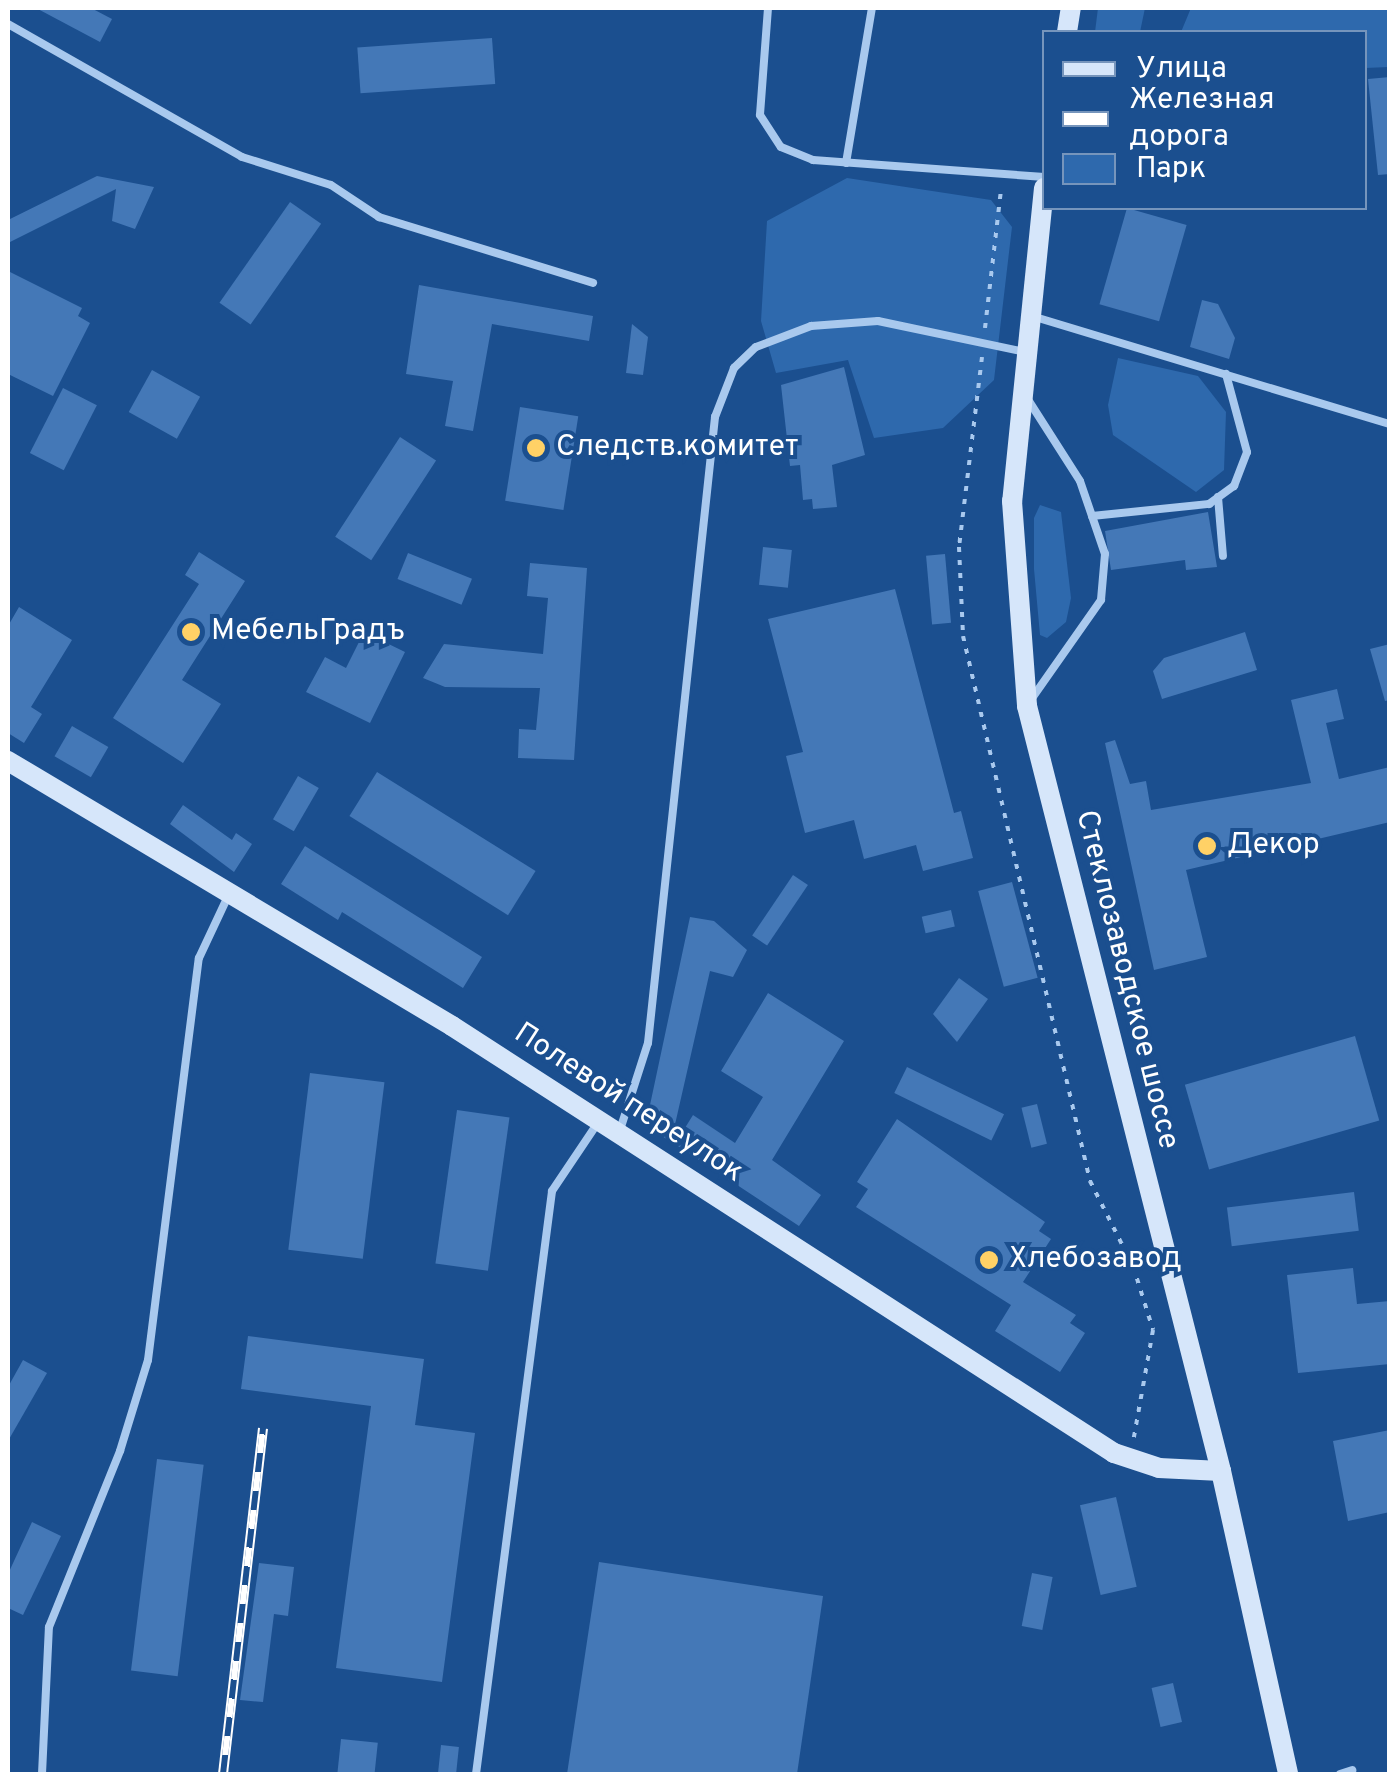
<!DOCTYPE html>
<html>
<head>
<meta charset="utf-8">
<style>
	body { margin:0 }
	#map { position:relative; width:1397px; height:1782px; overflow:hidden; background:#1b4f8f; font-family:Overpass,sans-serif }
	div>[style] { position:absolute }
	.green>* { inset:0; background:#2e69ad }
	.building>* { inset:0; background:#4478b7; transform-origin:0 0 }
	.path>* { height:4px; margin-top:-2px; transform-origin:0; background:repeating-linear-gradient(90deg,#a9c9ee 0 5px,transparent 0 13px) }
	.lane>* { height:8px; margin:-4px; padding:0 4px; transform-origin:4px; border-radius:4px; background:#a9c9ee }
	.secondary>* { height:20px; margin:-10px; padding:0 10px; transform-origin:10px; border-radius:10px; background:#d6e6fa }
	.rail>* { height:10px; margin-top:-5px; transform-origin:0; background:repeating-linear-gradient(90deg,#1b4f8f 0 19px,#fff 0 38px); box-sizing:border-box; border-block:2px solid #fff }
	.dots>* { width:28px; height:28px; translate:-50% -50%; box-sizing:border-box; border:5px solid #1b4f8f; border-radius:50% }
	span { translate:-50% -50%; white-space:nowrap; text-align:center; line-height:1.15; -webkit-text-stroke:8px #1b4f8f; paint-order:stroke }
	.poi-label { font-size:30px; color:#fff }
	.left { translate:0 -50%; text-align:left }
	.street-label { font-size:30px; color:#fff }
	.frame { position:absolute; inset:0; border:10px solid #fff; pointer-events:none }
	.legend { position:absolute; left:1042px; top:30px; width:325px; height:180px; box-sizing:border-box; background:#1b4f8f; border:2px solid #7695bc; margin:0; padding:12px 18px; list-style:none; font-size:30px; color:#fff }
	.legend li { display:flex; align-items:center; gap:20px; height:50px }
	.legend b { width:50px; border:2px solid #7695bc }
</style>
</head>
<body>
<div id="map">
	<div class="green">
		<i style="clip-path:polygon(1098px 8px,1145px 8px,1140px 32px,1095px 32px)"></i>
		<i style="clip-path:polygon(1191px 8px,1389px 8px,1389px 67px,1365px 68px,1364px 32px,1181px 32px)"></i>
		<i style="clip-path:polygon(847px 178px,991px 200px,1012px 227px,994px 380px,943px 428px,874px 438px,848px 360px,776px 373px,761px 321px,767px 221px)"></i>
		<i style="clip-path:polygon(1118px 358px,1198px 376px,1226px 412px,1224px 470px,1196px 492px,1113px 435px,1108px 405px)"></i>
		<i style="clip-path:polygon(1040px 505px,1061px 512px,1071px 598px,1066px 622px,1047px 638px,1040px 635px,1034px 569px,1034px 518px)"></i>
	</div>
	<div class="building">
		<i style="clip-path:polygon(36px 8px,91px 8px,112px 19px,100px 42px)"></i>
		<i style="left:492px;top:38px;width:46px;height:135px;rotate:86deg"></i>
		<i style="clip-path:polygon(1390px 77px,1390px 174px,1378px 175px,1368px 79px)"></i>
		<i style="clip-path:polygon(97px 176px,154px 187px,135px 229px,112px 221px,116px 189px,8px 243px,8px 220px)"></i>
		<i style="left:290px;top:202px;width:38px;height:123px;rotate:35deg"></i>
		<i style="left:1127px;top:208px;width:62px;height:100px;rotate:16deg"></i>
		<i style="clip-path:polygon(8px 271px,82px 308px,78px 316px,90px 323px,53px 396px,8px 374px)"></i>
		<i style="clip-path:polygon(419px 285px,593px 316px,589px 341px,492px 324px,473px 431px,445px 426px,453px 381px,406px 374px)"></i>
		<i style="clip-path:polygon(1202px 300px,1218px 304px,1235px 338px,1229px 359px,1190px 347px)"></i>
		<i style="clip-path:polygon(632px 324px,648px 337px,643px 375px,626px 373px)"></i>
		<i style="clip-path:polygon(844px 367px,865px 455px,832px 465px,837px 507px,813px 509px,812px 499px,803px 500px,800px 465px,790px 466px,781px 385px)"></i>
		<i style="left:152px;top:370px;width:55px;height:48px;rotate:29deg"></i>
		<i style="left:63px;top:388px;width:38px;height:73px;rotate:27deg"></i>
		<i style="left:520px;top:407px;width:59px;height:95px;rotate:9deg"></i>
		<i style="left:400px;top:437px;width:43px;height:119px;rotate:33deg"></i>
		<i style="clip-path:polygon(1208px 512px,1217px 567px,1186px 570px,1185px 560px,1111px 570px,1105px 531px)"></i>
		<i style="left:763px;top:547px;width:29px;height:38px;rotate:6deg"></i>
		<i style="clip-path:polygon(199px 552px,245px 581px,182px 680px,221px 704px,183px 763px,113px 718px,199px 584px,185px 575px)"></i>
		<i style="left:408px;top:553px;width:69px;height:28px;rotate:22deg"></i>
		<i style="left:945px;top:554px;width:69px;height:19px;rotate:85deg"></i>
		<i style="clip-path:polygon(530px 563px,587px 568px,574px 760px,518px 758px,519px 729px,536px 730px,540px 688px,445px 687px,423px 678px,444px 644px,543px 654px,548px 598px,527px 596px)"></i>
		<i style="clip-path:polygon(895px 589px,954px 813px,961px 811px,973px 858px,923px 871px,916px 845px,864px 859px,854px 820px,805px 833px,786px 756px,803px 752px,768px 619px)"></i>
		<i style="clip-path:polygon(19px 607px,72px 640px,31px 707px,42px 714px,24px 743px,8px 733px,8px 626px)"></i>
		<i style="clip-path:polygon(364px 632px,405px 652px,370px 723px,306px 692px,325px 657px,346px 668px)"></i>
		<i style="clip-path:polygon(1245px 632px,1257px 670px,1162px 699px,1153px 671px,1164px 658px)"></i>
		<i style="clip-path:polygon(1390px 644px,1390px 700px,1385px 701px,1370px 649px)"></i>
		<i style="clip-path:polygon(1337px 689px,1344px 719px,1326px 723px,1339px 779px,1390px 767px,1390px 822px,1186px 870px,1207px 957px,1154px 970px,1105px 743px,1115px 740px,1130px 784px,1146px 781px,1151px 810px,1311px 783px,1291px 700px)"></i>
		<i style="left:72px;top:726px;width:42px;height:35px;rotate:30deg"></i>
		<i style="left:377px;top:772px;width:187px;height:52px;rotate:32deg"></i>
		<i style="left:298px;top:776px;width:24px;height:50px;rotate:30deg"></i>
		<i style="clip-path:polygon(183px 805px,232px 840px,236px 833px,252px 844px,234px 872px,170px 824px)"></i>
		<i style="clip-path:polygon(305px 846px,482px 957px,463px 988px,342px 912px,338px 920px,281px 884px)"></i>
		<i style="left:793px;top:875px;width:18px;height:73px;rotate:34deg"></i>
		<i style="left:1012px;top:882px;width:99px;height:35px;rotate:75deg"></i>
		<i style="left:951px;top:910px;width:17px;height:30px;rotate:77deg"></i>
		<i style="clip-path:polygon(690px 917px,714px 921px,747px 950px,733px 977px,710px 971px,671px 1142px,659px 1134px,650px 1105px)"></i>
		<i style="clip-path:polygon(959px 978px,988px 999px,957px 1042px,933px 1014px)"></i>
		<i style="clip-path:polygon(768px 993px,844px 1041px,772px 1160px,821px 1195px,799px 1226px,675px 1144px,693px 1115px,735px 1143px,763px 1097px,721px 1071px)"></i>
		<i style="left:1355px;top:1036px;width:88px;height:177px;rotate:74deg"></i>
		<i style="left:907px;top:1067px;width:108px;height:29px;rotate:26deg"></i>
		<i style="left:310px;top:1073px;width:75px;height:178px;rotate:7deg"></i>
		<i style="left:1037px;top:1104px;width:41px;height:16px;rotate:76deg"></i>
		<i style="left:457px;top:1110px;width:53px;height:155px;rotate:8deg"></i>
		<i style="clip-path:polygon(897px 1119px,1045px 1222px,1039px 1231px,1051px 1239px,1023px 1282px,1076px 1315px,1070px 1323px,1085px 1333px,1060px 1372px,995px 1331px,1011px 1305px,856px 1207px,868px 1189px,857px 1182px)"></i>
		<i style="left:1354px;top:1192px;width:39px;height:128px;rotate:83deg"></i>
		<i style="clip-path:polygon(1353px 1268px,1357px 1304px,1390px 1301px,1390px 1364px,1298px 1373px,1287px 1275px)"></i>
		<i style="clip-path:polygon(248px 1336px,424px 1359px,415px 1425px,475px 1433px,442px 1682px,336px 1668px,371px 1406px,241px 1389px)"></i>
		<i style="clip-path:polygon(23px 1360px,47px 1373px,8px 1441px,8px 1387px)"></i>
		<i style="clip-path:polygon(1390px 1430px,1390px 1512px,1348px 1521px,1333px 1441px)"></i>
		<i style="left:157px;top:1459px;width:47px;height:213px;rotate:7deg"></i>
		<i style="left:1116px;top:1497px;width:92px;height:37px;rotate:77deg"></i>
		<i style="clip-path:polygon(32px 1522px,61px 1536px,23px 1615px,8px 1608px,8px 1574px)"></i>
		<i style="clip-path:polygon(599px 1562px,823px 1596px,797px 1774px,567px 1774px)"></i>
		<i style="clip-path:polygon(259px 1563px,294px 1567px,288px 1616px,274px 1614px,263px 1702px,240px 1700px)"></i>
		<i style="left:1032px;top:1573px;width:21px;height:54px;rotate:11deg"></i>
		<i style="left:1173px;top:1683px;width:40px;height:22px;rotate:77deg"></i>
		<i style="left:341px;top:1739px;width:37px;height:35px;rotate:6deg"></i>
		<i style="left:441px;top:1745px;width:18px;height:29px;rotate:6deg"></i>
	</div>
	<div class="path">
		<i style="left:985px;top:328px;width:140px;rotate:-83.4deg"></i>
		<i style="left:982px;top:357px;width:191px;rotate:96.9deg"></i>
		<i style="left:959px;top:547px;width:89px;rotate:87.4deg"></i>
		<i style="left:963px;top:636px;width:560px;rotate:76.88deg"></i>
		<i style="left:1090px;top:1181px;width:95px;rotate:63.2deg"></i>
		<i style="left:1133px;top:1266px;width:67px;rotate:72.6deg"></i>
		<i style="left:1153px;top:1330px;width:109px;rotate:100.1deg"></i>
	</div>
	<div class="lane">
		<i style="left:768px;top:8px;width:107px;rotate:94.3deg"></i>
		<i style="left:760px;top:115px;width:38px;rotate:57deg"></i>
		<i style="left:781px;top:147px;width:35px;rotate:22deg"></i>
		<i style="left:813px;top:160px;width:232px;rotate:4.2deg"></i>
		<i style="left:8px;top:24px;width:269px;rotate:29.6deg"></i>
		<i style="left:242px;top:157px;width:93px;rotate:17.5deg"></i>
		<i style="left:331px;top:185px;width:58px;rotate:33.7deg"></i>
		<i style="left:379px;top:217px;width:224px;rotate:17.1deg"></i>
		<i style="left:846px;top:163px;width:157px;rotate:-80.5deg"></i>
		<i style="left:1035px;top:317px;width:371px;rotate:16.8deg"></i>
		<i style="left:1027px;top:398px;width:98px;rotate:57.4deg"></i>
		<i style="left:1080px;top:481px;width:77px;rotate:71.1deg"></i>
		<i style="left:1105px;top:554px;width:46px;rotate:95deg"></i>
		<i style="left:1101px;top:600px;width:120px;rotate:125.1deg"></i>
		<i style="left:1218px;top:497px;width:59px;rotate:85.2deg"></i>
		<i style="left:1092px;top:516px;width:118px;rotate:-5.9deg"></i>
		<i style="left:1209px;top:504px;width:31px;rotate:-36deg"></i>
		<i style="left:1234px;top:486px;width:36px;rotate:-69deg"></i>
		<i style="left:1247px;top:452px;width:81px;rotate:-105.1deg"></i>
		<i style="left:620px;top:1130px;width:91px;rotate:-72.2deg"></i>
		<i style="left:648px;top:1043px;width:630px;rotate:-83.89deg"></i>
		<i style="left:715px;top:417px;width:53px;rotate:-68.8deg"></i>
		<i style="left:734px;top:368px;width:30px;rotate:-44deg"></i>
		<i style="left:756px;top:347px;width:59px;rotate:-20.9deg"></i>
		<i style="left:811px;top:326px;width:67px;rotate:-4.3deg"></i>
		<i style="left:878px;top:321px;width:150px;rotate:11.9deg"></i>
		<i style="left:42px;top:1774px;width:147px;rotate:-87.3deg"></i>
		<i style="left:49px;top:1627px;width:190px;rotate:-68deg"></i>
		<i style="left:120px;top:1451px;width:95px;rotate:-72.9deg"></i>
		<i style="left:148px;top:1360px;width:405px;rotate:-82.8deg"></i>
		<i style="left:199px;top:958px;width:71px;rotate:-64.9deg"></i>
		<i style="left:476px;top:1774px;width:588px;rotate:-82.57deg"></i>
		<i style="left:552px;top:1191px;width:84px;rotate:-56.1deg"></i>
		<i style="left:1340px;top:1774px;width:13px;rotate:-18deg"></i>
	</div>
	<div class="secondary">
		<i style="left:1067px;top:32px;width:24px;rotate:-81deg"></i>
		<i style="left:1044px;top:188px;width:315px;rotate:95.8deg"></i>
		<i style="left:1012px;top:501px;width:206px;rotate:85.8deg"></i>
		<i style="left:1027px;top:706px;width:789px;rotate:75.77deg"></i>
		<i style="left:1221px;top:1471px;width:310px;rotate:77.5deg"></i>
		<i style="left:8px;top:761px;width:517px;rotate:30.83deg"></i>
		<i style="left:452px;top:1026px;width:788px;rotate:32.82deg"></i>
		<i style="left:1114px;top:1453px;width:47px;rotate:18.4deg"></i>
		<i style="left:1159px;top:1468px;width:62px;rotate:2.8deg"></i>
	</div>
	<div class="rail">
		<i style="left:223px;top:1774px;width:348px;rotate:-83.4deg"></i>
	</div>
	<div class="dots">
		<i style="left:536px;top:448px;background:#ffd166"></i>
		<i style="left:191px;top:632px;background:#ffd166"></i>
		<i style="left:1207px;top:846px;background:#ffd166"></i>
		<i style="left:989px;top:1260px;background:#ffd166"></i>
	</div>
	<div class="poi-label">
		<span class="left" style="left:556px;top:448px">Следств.комитет</span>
		<span class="left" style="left:211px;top:632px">МебельГрадъ</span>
		<span class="left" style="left:1227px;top:846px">Декор</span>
		<span class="left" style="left:1009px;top:1260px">Хлебозавод</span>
	</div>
	<div class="street-label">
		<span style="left:1126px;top:980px;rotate:76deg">Стеклозаводское шоссе</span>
		<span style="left:628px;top:1104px;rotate:33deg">Полевой переулок</span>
	</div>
	<div class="frame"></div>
	<ul class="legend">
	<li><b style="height:12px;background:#d6e6fa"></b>Улица</li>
	<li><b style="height:12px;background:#fff"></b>Железная дорога</li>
	<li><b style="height:28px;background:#2e69ad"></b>Парк</li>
	</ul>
</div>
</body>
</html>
